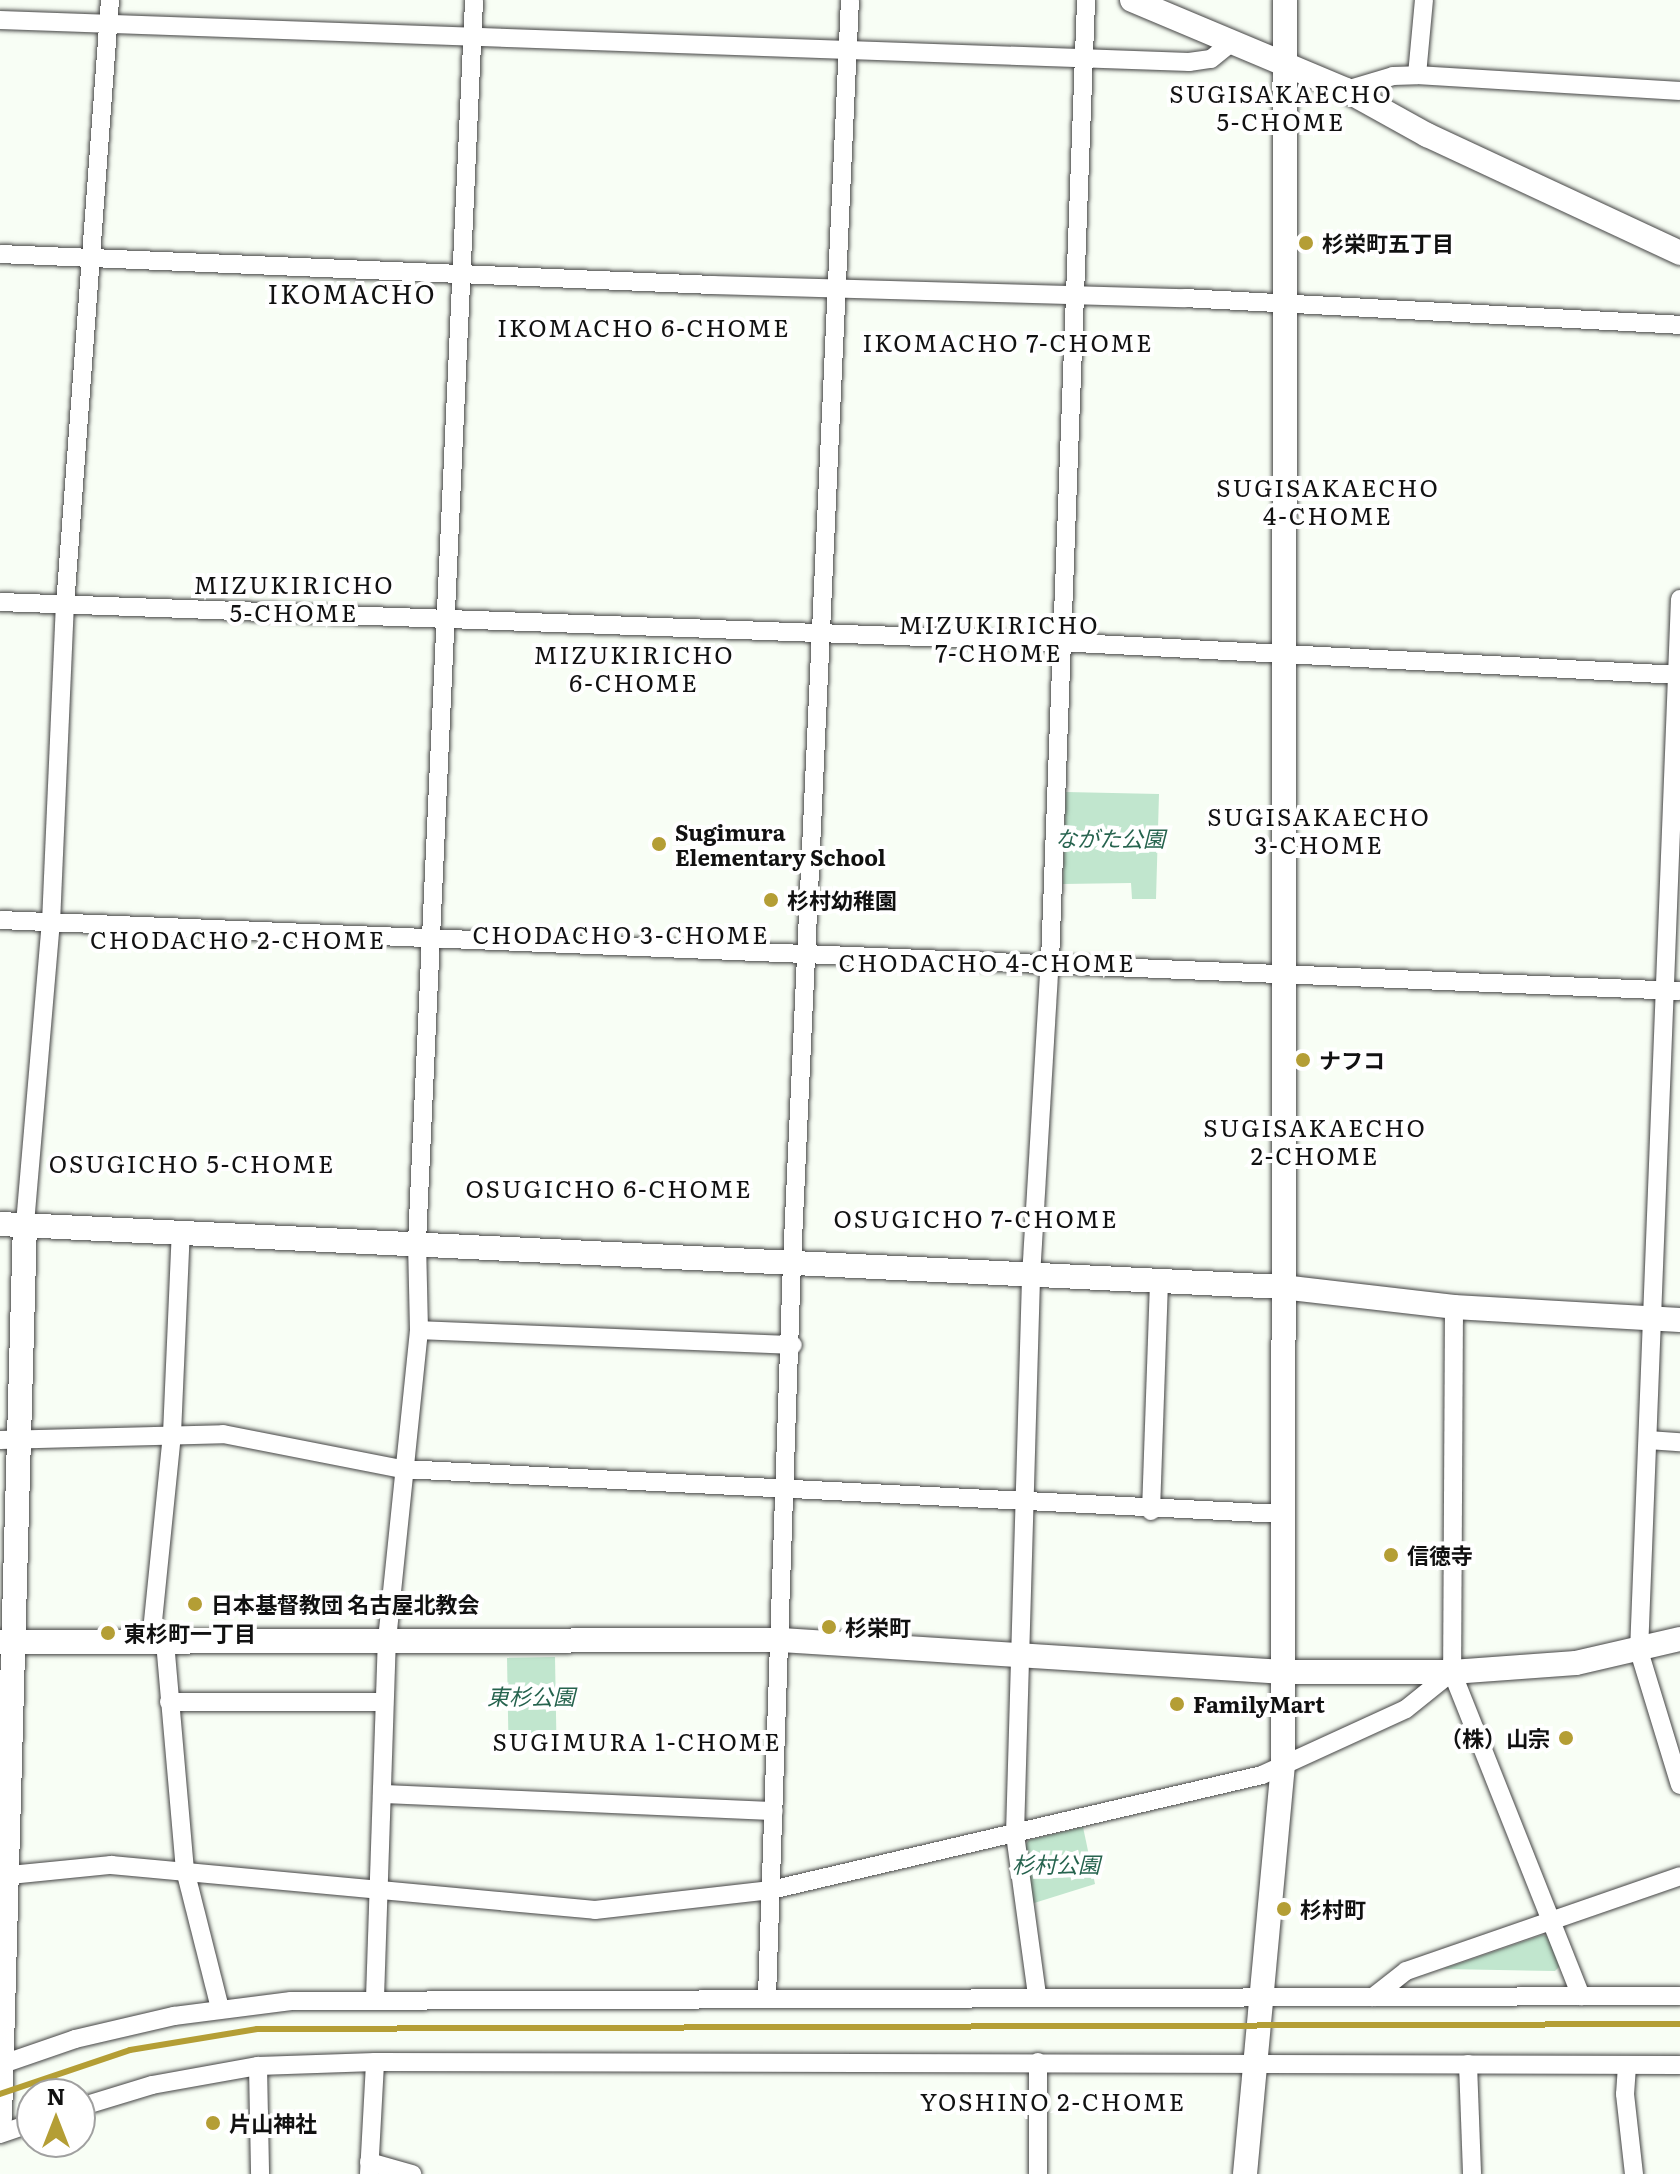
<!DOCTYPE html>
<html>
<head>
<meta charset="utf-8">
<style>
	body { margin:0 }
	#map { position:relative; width:1680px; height:2174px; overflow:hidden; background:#f8fef5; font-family:Literata,"Noto Sans JP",serif }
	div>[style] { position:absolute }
	.green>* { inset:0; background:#c1e6ce; transform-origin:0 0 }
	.roads { filter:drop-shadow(0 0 2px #444) drop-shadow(0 0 2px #444) }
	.minor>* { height:18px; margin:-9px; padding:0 9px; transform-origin:9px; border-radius:9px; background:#fff }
	.tertiary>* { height:24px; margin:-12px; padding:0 12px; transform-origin:12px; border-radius:12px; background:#fff }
	.rail>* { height:6px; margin:-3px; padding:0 3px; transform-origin:3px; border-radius:3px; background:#b49e35 }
	.dots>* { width:22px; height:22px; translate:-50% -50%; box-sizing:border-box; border:4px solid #fff; border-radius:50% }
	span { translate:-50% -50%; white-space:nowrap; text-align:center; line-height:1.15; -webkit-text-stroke:8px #fff; paint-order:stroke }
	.poi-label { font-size:22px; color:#111; font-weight:700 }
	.left { translate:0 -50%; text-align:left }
	.right { translate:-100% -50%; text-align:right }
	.park-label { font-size:22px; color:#26634e; font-style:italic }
	.neighbourhood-label { font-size:24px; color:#111; letter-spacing:2px }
	.quarter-label { font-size:26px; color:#111; letter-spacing:2px }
	.north { position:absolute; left:16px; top:2078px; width:80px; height:80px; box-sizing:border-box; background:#fff; border:2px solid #a0a0a0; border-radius:50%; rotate:0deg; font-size:22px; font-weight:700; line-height:32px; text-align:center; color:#111 }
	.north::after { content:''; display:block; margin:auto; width:28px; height:36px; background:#b49e35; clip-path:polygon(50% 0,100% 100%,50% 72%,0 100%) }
</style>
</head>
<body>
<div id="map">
	<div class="green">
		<i style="clip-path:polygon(1066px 792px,1159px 794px,1156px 899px,1132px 899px,1131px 883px,1063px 884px)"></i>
		<i style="left:555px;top:1657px;width:78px;height:48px;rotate:89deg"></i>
		<i style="clip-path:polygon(1083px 1827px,1095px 1884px,1031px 1904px,1023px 1848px,1029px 1840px)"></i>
		<i style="clip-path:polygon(1542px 1935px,1552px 1937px,1561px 1965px,1555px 1971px,1443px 1969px)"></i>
	</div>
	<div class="roads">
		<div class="minor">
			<i style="left:0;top:20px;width:1190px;rotate:2.02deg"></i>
			<i style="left:1189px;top:62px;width:22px;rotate:-8deg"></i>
			<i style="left:1211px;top:59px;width:27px;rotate:-39deg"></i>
			<i style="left:1417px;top:75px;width:75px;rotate:-84.7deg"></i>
			<i style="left:1346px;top:90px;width:49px;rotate:-16.6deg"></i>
			<i style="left:1393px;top:76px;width:24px;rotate:-2deg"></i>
			<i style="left:1417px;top:75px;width:263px;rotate:3.5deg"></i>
			<i style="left:0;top:254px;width:713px;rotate:2.49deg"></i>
			<i style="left:712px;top:285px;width:472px;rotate:1.6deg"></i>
			<i style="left:1184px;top:298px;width:497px;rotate:3.1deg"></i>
			<i style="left:1680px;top:599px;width:1053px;rotate:92.23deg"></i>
			<i style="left:1639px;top:1651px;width:140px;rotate:73deg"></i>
			<i style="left:0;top:602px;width:1059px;rotate:2.17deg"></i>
			<i style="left:1058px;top:642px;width:623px;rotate:3.04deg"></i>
			<i style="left:0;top:920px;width:1681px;rotate:2.42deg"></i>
			<i style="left:25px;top:1224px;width:302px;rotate:-85.1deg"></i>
			<i style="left:51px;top:923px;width:317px;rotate:-87.5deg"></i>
			<i style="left:65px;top:606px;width:608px;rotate:-85.75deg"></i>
			<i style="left:1454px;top:1307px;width:365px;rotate:90.3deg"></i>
			<i style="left:1452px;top:1672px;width:349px;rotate:68.3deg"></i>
			<i style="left:419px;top:1330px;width:374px;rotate:2.3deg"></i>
			<i style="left:0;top:1440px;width:223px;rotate:-1.5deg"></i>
			<i style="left:223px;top:1434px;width:182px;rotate:11.1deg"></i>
			<i style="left:402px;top:1469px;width:881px;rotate:2.93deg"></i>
			<i style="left:1648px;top:1440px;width:32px;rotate:4deg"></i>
			<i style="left:1151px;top:1511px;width:227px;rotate:-88deg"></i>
			<i style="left:151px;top:1641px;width:208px;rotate:-84.2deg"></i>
			<i style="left:172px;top:1434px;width:204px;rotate:-87.5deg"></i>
			<i style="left:165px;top:1642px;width:229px;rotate:85deg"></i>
			<i style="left:185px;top:1870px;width:142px;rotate:75.8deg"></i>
			<i style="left:169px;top:1702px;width:214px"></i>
			<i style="left:382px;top:1794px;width:392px;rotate:2.5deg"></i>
			<i style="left:0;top:1876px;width:112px;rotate:-5.7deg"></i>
			<i style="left:111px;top:1865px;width:486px;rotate:5.3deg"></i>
			<i style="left:595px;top:1910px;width:177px;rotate:-6.5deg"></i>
			<i style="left:771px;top:1890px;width:504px;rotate:-13.18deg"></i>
			<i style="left:1262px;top:1775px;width:158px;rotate:-24.6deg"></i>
			<i style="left:1406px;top:1709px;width:59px;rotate:-38.8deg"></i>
			<i style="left:1037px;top:1995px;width:162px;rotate:-97.8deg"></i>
			<i style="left:1015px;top:1834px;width:557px;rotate:-88.35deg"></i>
			<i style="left:1031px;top:1277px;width:317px;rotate:-86.6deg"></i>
			<i style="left:1050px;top:961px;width:962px;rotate:-87.85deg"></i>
			<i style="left:767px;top:1996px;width:734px;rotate:-88.05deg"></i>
			<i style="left:792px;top:1262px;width:1263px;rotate:-87.37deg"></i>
			<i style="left:1373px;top:1997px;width:42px;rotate:-38.2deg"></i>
			<i style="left:1406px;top:1971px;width:290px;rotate:-19.1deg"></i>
			<i style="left:375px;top:1998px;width:358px;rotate:-88.1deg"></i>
			<i style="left:387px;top:1640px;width:312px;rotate:-84.1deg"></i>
			<i style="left:419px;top:1330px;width:88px;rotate:-91.3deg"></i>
			<i style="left:417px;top:1242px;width:1243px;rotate:-87.37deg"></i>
			<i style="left:1468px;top:2064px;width:110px;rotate:87.9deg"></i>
			<i style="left:0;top:2065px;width:79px;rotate:-19.1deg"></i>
			<i style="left:75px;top:2039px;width:102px;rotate:-13.1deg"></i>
			<i style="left:174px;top:2016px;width:118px;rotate:-7.3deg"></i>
			<i style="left:291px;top:2001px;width:1389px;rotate:-0.21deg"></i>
			<i style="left:258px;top:2066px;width:108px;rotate:88.9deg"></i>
			<i style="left:1627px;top:2066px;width:28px;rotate:94deg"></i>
			<i style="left:1625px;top:2094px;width:81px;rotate:83.6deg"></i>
			<i style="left:80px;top:2107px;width:75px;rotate:-17deg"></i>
			<i style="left:152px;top:2085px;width:108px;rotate:-10.2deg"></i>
			<i style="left:258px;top:2066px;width:117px;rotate:-2deg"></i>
			<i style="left:375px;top:2062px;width:1305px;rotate:0.13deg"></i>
			<i style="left:0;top:2134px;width:34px;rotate:-19deg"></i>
			<i style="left:369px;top:2162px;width:45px;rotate:15.6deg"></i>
			<i style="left:369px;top:2174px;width:112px;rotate:-86.9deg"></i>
			<i style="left:1038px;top:2174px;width:112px;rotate:-90deg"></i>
		</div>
		<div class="tertiary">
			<i style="left:1132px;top:0;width:232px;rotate:22.8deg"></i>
			<i style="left:1346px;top:90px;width:93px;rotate:29.1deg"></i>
			<i style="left:1427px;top:135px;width:279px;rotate:25deg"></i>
			<i style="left:0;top:1224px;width:1284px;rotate:2.81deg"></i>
			<i style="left:1282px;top:1287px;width:173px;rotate:6.6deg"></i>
			<i style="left:1454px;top:1307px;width:226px;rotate:3.3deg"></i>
			<i style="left:0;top:1642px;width:781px;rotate:-0.15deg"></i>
			<i style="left:781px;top:1640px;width:505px;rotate:3.63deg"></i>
			<i style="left:1285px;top:1672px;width:167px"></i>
			<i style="left:1452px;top:1672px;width:124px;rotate:-4.2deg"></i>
			<i style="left:1576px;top:1663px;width:107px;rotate:-13deg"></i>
			<i style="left:0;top:2118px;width:894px;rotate:-88.4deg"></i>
			<i style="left:1245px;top:2174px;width:414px;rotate:-84.7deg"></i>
			<i style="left:1283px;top:1762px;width:1762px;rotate:-89.93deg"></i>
		</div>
	</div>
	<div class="rail">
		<i style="left:0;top:2094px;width:137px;rotate:-18.7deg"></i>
		<i style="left:130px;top:2050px;width:129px;rotate:-9.4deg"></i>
		<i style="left:257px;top:2029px;width:1423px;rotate:-0.2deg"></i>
	</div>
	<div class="dots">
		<i style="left:1306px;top:243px;background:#b49e35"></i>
		<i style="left:659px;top:844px;background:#b49e35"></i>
		<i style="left:771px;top:900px;background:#b49e35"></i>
		<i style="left:1303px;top:1060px;background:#b49e35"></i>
		<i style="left:1391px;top:1555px;background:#b49e35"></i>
		<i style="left:195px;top:1604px;background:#b49e35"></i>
		<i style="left:829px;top:1627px;background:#b49e35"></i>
		<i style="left:108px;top:1633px;background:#b49e35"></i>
		<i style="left:1177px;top:1704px;background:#b49e35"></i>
		<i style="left:1566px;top:1738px;background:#b49e35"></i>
		<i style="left:1284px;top:1909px;background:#b49e35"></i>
		<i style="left:213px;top:2123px;background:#b49e35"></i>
	</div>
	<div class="poi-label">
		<span class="left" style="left:1322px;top:243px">杉栄町五丁目</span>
		<span class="left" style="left:675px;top:844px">Sugimura<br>Elementary School</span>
		<span class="left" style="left:787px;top:900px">杉村幼稚園</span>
		<span class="left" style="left:1319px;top:1060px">ナフコ</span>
		<span class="left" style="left:1407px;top:1555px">信徳寺</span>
		<span class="left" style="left:211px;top:1604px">日本基督教団 名古屋北教会</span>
		<span class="left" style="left:845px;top:1627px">杉栄町</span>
		<span class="left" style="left:124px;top:1633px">東杉町一丁目</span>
		<span class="left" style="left:1193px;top:1704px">FamilyMart</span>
		<span class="right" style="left:1550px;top:1738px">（株）山宗</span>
		<span class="left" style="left:1300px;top:1909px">杉村町</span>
		<span class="left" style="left:229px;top:2123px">片山神社</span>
	</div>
	<div class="park-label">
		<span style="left:1110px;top:838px">ながた公園</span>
		<span style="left:531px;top:1696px">東杉公園</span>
		<span style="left:1056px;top:1864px">杉村公園</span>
	</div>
	<div class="neighbourhood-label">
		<span style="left:1281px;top:107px">SUGISAKAECHO<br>5-CHOME</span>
		<span style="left:644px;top:327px">IKOMACHO 6-CHOME</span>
		<span style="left:1008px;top:342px">IKOMACHO 7-CHOME</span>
		<span style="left:1328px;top:501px">SUGISAKAECHO<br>4-CHOME</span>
		<span style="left:294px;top:598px">MIZUKIRICHO<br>5-CHOME</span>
		<span style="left:999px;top:638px">MIZUKIRICHO<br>7-CHOME</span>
		<span style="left:634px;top:668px">MIZUKIRICHO<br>6-CHOME</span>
		<span style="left:1319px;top:830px">SUGISAKAECHO<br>3-CHOME</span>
		<span style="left:621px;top:934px">CHODACHO 3-CHOME</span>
		<span style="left:238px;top:939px">CHODACHO 2-CHOME</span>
		<span style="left:987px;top:962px">CHODACHO 4-CHOME</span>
		<span style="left:1315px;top:1141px">SUGISAKAECHO<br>2-CHOME</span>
		<span style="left:192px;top:1163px">OSUGICHO 5-CHOME</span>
		<span style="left:609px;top:1188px">OSUGICHO 6-CHOME</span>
		<span style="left:976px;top:1218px">OSUGICHO 7-CHOME</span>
		<span style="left:637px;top:1741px">SUGIMURA 1-CHOME</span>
		<span style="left:1053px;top:2101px">YOSHINO 2-CHOME</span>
	</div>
	<div class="quarter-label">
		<span style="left:352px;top:293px">IKOMACHO</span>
	</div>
	<div class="north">N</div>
</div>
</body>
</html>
